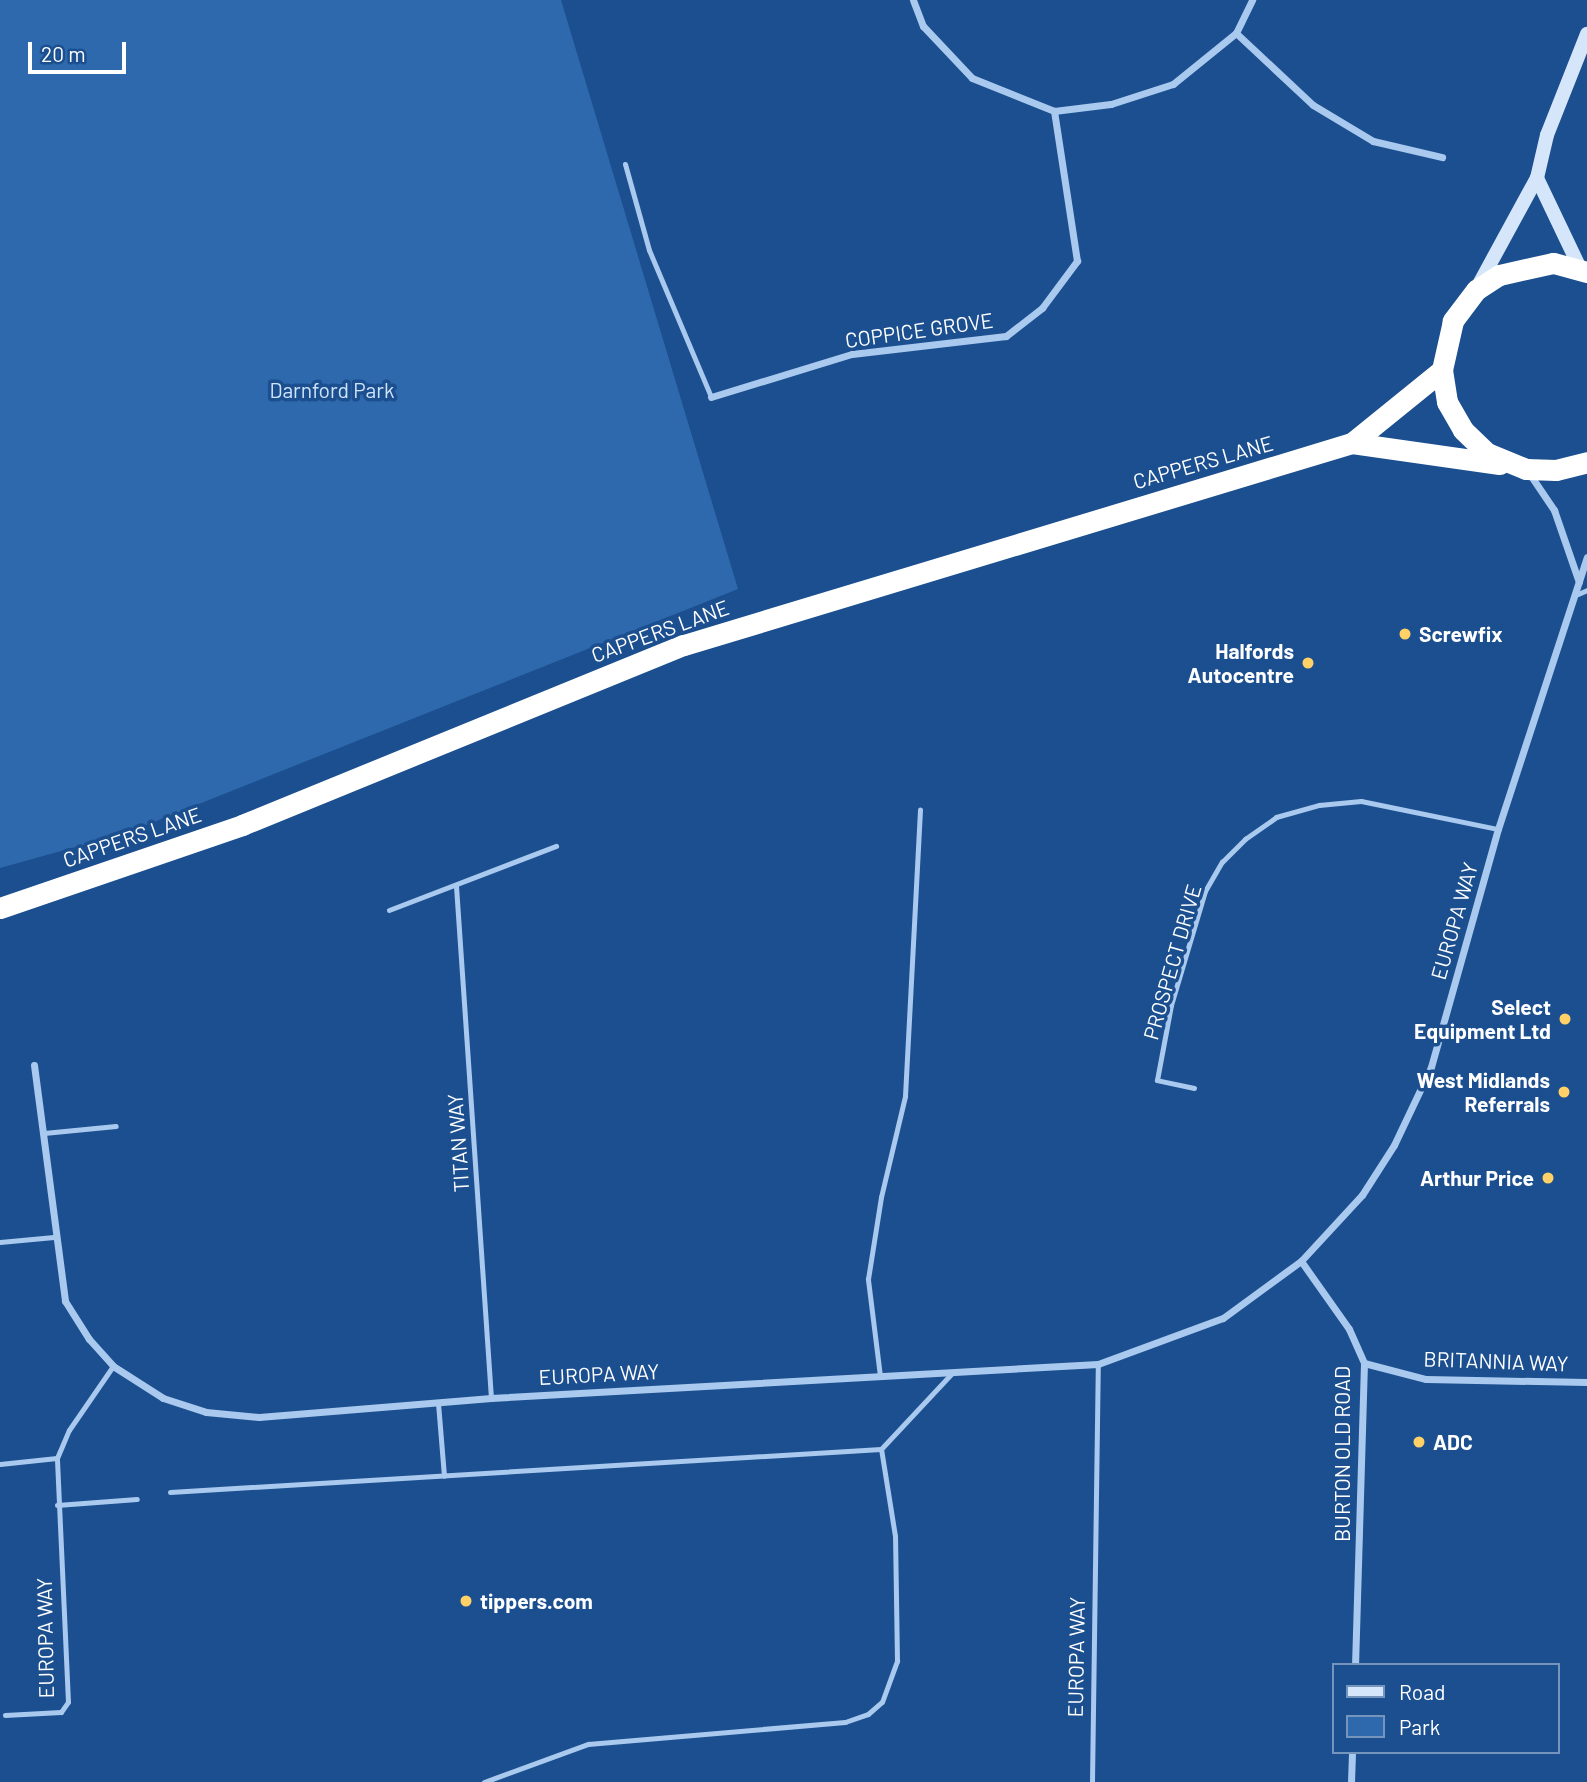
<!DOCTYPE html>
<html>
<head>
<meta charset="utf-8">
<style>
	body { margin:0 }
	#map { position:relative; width:1587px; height:1782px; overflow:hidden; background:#1b4f8f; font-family:Barlow,sans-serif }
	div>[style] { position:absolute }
	.green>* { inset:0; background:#2e69ad }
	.lane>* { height:5px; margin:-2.5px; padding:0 2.5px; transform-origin:2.5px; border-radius:2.5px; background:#a9c9ee }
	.street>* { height:7px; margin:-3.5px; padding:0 3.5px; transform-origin:3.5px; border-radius:3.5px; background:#a9c9ee }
	.secondary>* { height:14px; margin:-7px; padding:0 7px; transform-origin:7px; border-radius:7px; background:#d6e6fa }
	.highway>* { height:21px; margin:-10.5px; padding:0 10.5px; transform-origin:10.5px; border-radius:10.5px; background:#fff }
	.dots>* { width:19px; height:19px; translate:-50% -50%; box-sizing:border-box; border:4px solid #1b4f8f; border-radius:50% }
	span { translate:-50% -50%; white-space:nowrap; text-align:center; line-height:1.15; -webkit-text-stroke:7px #1b4f8f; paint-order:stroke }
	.street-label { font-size:21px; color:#fff }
	.park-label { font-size:21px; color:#cfe3fa }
	.poi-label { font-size:21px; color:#fff; font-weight:700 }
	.left { translate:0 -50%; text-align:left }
	.right { translate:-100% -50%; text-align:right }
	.legend { position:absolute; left:1332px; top:1663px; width:228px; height:91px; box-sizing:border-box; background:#1b4f8f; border:2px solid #7695bc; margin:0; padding:9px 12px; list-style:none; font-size:21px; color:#fff }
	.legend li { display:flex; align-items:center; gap:14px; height:35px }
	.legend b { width:35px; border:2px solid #7695bc }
	.scale { position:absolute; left:28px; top:42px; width:98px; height:32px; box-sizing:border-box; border:4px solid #fff; border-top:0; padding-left:9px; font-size:21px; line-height:24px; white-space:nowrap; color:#fff; -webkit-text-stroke:5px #1b4f8f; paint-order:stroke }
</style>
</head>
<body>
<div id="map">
	<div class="green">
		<i style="clip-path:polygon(0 0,561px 0,738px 589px,126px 833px,0 868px)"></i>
	</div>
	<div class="lane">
		<i style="left:625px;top:164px;width:89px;rotate:74.4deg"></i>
		<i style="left:649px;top:250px;width:160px;rotate:67.1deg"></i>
		<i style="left:1578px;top:594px;width:10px;rotate:-24deg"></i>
		<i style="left:456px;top:886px;width:513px;rotate:86.09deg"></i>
		<i style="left:389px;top:910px;width:179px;rotate:-21deg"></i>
		<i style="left:1194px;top:1088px;width:38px;rotate:-168deg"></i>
		<i style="left:1157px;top:1080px;width:76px;rotate:-79.4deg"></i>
		<i style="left:1171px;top:1005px;width:119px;rotate:-73.4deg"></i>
		<i style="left:1205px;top:891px;width:34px;rotate:-60deg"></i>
		<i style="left:1222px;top:862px;width:33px;rotate:-45deg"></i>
		<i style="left:1245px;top:839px;width:38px;rotate:-35deg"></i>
		<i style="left:1276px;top:817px;width:45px;rotate:-15.6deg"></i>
		<i style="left:1319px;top:805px;width:42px;rotate:-5.4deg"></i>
		<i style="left:1361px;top:801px;width:140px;rotate:11.6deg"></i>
		<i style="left:44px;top:1133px;width:72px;rotate:-5.6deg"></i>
		<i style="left:0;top:1242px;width:54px;rotate:-5.3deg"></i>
		<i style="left:880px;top:1376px;width:98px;rotate:-97.1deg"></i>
		<i style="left:868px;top:1279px;width:83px;rotate:-81deg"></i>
		<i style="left:881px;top:1197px;width:104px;rotate:-76.6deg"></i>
		<i style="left:905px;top:1096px;width:287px;rotate:-87deg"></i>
		<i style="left:438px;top:1403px;width:73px;rotate:85.3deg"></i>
		<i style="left:0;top:1464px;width:57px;rotate:-6deg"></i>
		<i style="left:170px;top:1492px;width:712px;rotate:-3.46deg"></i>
		<i style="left:881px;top:1449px;width:105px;rotate:-46.9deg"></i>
		<i style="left:57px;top:1505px;width:80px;rotate:-4.3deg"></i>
		<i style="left:5px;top:1715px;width:56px;rotate:-3.1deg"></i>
		<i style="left:61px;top:1712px;width:12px;rotate:-55deg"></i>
		<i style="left:68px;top:1702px;width:244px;rotate:-92.6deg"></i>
		<i style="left:57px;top:1458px;width:30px;rotate:-67deg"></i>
		<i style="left:69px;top:1430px;width:78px;rotate:-55.5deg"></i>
		<i style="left:484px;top:1782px;width:111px;rotate:-20.1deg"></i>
		<i style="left:588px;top:1744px;width:258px;rotate:-4.9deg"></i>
		<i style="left:845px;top:1722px;width:24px;rotate:-19deg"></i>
		<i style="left:868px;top:1714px;width:18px;rotate:-41deg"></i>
		<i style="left:882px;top:1702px;width:44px;rotate:-69.9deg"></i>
		<i style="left:897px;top:1661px;width:125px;rotate:-90.9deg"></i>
		<i style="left:895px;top:1536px;width:88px;rotate:-99.1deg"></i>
		<i style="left:1092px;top:1782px;width:418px;rotate:-89.2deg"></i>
	</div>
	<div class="street">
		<i style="left:913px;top:0;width:28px;rotate:69deg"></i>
		<i style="left:923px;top:26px;width:71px;rotate:46.7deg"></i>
		<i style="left:972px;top:78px;width:88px;rotate:21.9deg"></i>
		<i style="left:1054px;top:111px;width:57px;rotate:-7deg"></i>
		<i style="left:1111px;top:104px;width:65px;rotate:-17.9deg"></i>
		<i style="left:1173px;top:84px;width:81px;rotate:-39deg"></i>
		<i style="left:1236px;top:33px;width:37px;rotate:-64deg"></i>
		<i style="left:1236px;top:33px;width:105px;rotate:43.1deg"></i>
		<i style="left:1313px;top:105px;width:70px;rotate:31deg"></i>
		<i style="left:1373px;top:141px;width:71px;rotate:13.1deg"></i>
		<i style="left:711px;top:397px;width:147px;rotate:-17deg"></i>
		<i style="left:852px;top:354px;width:155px;rotate:-6.7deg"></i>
		<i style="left:1006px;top:336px;width:46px;rotate:-37.9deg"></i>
		<i style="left:1042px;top:308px;width:59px;rotate:-53.3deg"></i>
		<i style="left:1077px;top:261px;width:152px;rotate:-98.7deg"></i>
		<i style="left:1529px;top:473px;width:45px;rotate:56deg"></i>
		<i style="left:1554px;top:510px;width:76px;rotate:70.9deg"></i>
		<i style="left:34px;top:1065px;width:238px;rotate:82.5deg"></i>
		<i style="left:65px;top:1301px;width:45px;rotate:57.7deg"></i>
		<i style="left:89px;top:1339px;width:36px;rotate:48deg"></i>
		<i style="left:113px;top:1366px;width:59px;rotate:32.6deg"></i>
		<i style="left:163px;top:1398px;width:45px;rotate:18deg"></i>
		<i style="left:206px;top:1412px;width:53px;rotate:5.4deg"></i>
		<i style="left:259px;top:1417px;width:233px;rotate:-4.7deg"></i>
		<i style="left:491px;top:1398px;width:608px;rotate:-3.21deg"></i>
		<i style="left:1098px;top:1364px;width:133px;rotate:-20.2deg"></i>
		<i style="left:1223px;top:1318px;width:97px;rotate:-36.2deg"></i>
		<i style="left:1301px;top:1261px;width:90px;rotate:-47.3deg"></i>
		<i style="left:1362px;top:1195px;width:59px;rotate:-57.4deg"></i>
		<i style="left:1394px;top:1145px;width:86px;rotate:-64.6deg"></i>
		<i style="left:1431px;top:1067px;width:247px;rotate:-74.3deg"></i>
		<i style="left:1498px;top:829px;width:286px;rotate:-71.9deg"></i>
		<i style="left:1301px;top:1261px;width:83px;rotate:54.8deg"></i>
		<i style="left:1349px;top:1329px;width:37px;rotate:66deg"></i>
		<i style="left:1364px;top:1363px;width:302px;rotate:91.7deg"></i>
		<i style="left:1364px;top:1363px;width:64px;rotate:14.5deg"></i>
		<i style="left:1426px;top:1379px;width:161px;rotate:1.1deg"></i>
		<i style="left:1351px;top:1782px;width:30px;rotate:-88deg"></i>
	</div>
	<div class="secondary">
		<i style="left:1537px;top:178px;width:100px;rotate:64.5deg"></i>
		<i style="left:1478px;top:286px;width:123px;rotate:-61.4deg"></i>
		<i style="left:1537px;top:178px;width:44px;rotate:-76.9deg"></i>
		<i style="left:1547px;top:135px;width:109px;rotate:-68.4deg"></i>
	</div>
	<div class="highway">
		<i style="left:1587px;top:272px;width:35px;rotate:-165deg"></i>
		<i style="left:1553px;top:263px;width:55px;rotate:167.5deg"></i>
		<i style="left:1499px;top:275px;width:27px;rotate:147deg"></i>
		<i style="left:1476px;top:290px;width:39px;rotate:127deg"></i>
		<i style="left:1453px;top:321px;width:50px;rotate:102.7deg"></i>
		<i style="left:1442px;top:370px;width:32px;rotate:81deg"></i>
		<i style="left:1447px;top:402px;width:32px;rotate:60deg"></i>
		<i style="left:1463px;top:430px;width:33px;rotate:44deg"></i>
		<i style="left:1487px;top:453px;width:42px;rotate:22.3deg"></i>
		<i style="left:1526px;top:469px;width:30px;rotate:2deg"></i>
		<i style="left:1556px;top:470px;width:32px;rotate:-14deg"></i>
		<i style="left:1352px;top:443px;width:149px;rotate:8.1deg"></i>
		<i style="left:0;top:908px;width:256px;rotate:-18.9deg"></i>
		<i style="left:242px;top:825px;width:477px;rotate:-22.2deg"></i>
		<i style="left:684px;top:645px;width:698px;rotate:-16.83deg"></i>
		<i style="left:1352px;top:443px;width:116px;rotate:-39deg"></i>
	</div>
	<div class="dots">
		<i style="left:1405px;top:634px;background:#ffd166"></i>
		<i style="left:1308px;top:663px;background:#ffd166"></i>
		<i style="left:1565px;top:1019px;background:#ffd166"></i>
		<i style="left:1564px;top:1092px;background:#ffd166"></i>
		<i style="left:1548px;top:1178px;background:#ffd166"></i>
		<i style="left:1419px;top:1442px;background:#ffd166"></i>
		<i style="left:466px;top:1601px;background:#ffd166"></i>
	</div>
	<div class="street-label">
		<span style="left:919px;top:330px;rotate:-8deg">COPPICE GROVE</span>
		<span style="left:1203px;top:462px;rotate:-16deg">CAPPERS LANE</span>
		<span style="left:660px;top:631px;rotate:-20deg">CAPPERS LANE</span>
		<span style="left:132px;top:837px;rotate:-19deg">CAPPERS LANE</span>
		<span style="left:1454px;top:921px;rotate:-74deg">EUROPA WAY</span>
		<span style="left:1172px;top:962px;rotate:-74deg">PROSPECT DRIVE</span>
		<span style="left:458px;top:1143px;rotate:-94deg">TITAN WAY</span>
		<span style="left:1496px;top:1361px;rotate:2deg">BRITANNIA WAY</span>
		<span style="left:599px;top:1374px;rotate:-3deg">EUROPA WAY</span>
		<span style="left:1342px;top:1454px;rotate:-90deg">BURTON OLD ROAD</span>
		<span style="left:45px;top:1638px;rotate:-91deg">EUROPA WAY</span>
		<span style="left:1076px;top:1657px;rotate:-89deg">EUROPA WAY</span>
	</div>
	<div class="park-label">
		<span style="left:332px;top:390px">Darnford Park</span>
	</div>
	<div class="poi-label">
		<span class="left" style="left:1419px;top:634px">Screwfix</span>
		<span class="right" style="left:1294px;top:663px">Halfords<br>Autocentre</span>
		<span class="right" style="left:1551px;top:1019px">Select<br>Equipment Ltd</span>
		<span class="right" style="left:1550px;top:1092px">West Midlands<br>Referrals</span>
		<span class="right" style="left:1534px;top:1178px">Arthur Price</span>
		<span class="left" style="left:1433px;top:1442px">ADC</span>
		<span class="left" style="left:480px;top:1601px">tippers.com</span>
	</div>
	<ul class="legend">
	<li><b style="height:9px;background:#d6e6fa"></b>Road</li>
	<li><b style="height:19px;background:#2e69ad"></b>Park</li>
	</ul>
	<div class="scale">20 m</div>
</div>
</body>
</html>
